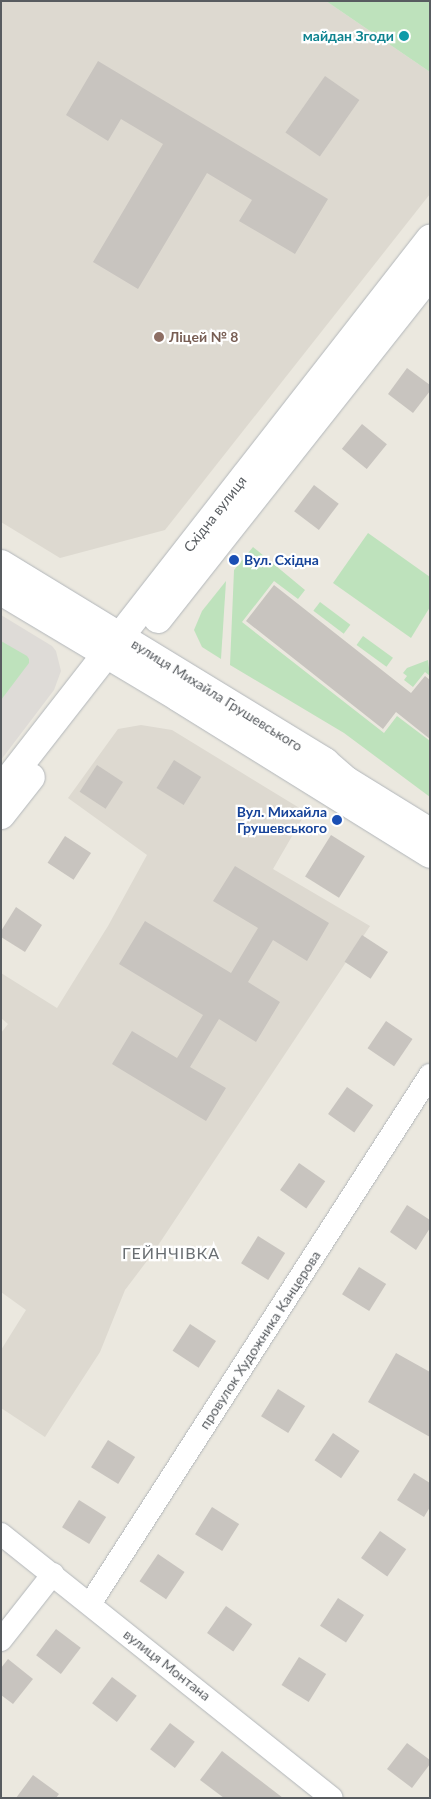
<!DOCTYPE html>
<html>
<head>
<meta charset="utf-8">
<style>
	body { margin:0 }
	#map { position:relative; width:431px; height:1799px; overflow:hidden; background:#ebe8df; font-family:Lato,sans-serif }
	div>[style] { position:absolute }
	.industrial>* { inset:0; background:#dedbd7 }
	.education>* { inset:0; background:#ddd9d0 }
	.green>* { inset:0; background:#bee2bc; transform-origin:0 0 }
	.building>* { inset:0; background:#c8c4bf; transform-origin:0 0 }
	.roads { filter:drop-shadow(0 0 1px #b2b6ba) drop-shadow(0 0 1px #b2b6ba) }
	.street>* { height:22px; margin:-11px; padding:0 11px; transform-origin:11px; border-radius:11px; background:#fff }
	.secondary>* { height:28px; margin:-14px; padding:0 14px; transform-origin:14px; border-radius:14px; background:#fff }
	.dots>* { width:14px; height:14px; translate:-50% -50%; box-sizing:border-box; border:2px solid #fff; border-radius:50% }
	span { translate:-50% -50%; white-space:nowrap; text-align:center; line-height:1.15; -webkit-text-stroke:4.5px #fff; paint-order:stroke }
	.culture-label { font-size:14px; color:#0d838f; font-weight:700 }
	.right { translate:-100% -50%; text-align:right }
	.education-label { font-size:14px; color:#785e54; font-weight:700 }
	.left { translate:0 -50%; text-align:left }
	.street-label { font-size:14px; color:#585c60 }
	.transit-label { font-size:14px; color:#164399; font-weight:700 }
	.quarter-label { font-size:16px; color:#696e72; letter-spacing:1px }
	.frame { position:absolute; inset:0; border:2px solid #585c60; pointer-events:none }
</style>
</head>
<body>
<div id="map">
	<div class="industrial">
		<i style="clip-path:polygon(1px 615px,52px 646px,56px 651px,61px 671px,54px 690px,1px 760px)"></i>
	</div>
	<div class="education">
		<i style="clip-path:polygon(1px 1px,326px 1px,430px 72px,430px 194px,165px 530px,60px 558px,1px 522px)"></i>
		<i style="clip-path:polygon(141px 725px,172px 730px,306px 812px,273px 869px,370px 926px,153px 1253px,125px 1290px,100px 1352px,45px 1437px,1px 1408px,1px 1350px,26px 1310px,1px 1292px,1px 1033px,8px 1024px,1px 1018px,1px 973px,57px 1008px,108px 926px,147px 855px,68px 798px,118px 729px)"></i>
	</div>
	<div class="green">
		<i style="clip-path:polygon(326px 1px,430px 1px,430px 72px)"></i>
		<i style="clip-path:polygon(368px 533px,430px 577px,430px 607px,411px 638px,333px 583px)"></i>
		<i style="clip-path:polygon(253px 547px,305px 590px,298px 599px,274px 581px,242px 622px,384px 733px,397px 716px,430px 741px,430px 797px,344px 733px,230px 665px,234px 570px)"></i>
		<i style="clip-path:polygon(226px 581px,221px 659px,202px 647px,194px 630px,202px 611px)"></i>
		<i style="left:320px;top:602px;width:38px;height:11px;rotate:37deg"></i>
		<i style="left:363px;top:636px;width:37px;height:11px;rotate:36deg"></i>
		<i style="clip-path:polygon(1px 641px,27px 656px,29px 659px,29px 663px,1px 700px)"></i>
		<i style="clip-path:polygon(428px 660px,430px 676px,425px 672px,413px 687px,404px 680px,407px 676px,403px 673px,407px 668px)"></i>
	</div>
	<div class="building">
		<i style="clip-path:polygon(98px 61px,328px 199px,295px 254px,239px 221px,252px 200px,207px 173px,138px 289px,93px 262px,163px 144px,121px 119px,108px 141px,66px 115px)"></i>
		<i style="left:325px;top:76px;width:42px;height:69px;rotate:35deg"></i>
		<i style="clip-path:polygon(407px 368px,430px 385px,430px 391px,413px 413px,388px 394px)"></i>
		<i style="left:362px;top:424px;width:32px;height:32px;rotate:39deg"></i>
		<i style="left:314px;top:485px;width:31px;height:33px;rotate:37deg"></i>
		<i style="clip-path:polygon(274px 585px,411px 693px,425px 676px,430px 680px,430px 739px,396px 712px,383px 729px,246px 621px)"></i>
		<i style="left:174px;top:760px;width:32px;height:33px;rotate:32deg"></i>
		<i style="left:97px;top:765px;width:31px;height:32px;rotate:33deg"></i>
		<i style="left:331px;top:835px;width:40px;height:49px;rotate:32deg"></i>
		<i style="left:65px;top:836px;width:31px;height:32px;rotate:33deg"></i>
		<i style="clip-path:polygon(235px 866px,329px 923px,307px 961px,273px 940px,248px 982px,280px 1002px,256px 1042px,219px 1019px,190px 1067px,226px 1088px,206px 1121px,112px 1064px,132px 1031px,177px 1058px,203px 1015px,119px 964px,145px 921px,231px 973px,258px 928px,213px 901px)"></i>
		<i style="clip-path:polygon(16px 907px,42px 925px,25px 952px,1px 937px,1px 931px)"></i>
		<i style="left:362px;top:935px;width:31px;height:32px;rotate:33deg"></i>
		<i style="left:386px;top:1021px;width:32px;height:33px;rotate:34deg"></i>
		<i style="left:347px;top:1087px;width:32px;height:33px;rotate:35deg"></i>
		<i style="left:299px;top:1163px;width:32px;height:33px;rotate:35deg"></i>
		<i style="clip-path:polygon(407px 1205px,430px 1220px,430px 1228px,416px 1250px,390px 1232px)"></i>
		<i style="left:258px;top:1236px;width:32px;height:32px;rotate:32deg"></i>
		<i style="left:359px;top:1267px;width:32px;height:32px;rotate:32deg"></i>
		<i style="left:190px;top:1324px;width:31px;height:32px;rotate:33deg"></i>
		<i style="clip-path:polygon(396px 1353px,430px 1372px,430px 1437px,368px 1402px)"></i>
		<i style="left:278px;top:1389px;width:32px;height:32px;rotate:32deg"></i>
		<i style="left:333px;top:1433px;width:32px;height:33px;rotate:34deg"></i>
		<i style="left:108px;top:1440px;width:32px;height:32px;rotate:32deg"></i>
		<i style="clip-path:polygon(414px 1473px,430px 1483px,430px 1507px,424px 1517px,397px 1500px)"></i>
		<i style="left:79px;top:1500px;width:32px;height:32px;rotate:32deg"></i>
		<i style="left:212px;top:1507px;width:32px;height:32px;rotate:32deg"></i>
		<i style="left:380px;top:1531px;width:32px;height:33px;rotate:35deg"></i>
		<i style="left:158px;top:1554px;width:32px;height:33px;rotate:34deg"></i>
		<i style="left:338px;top:1598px;width:31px;height:33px;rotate:33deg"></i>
		<i style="left:226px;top:1606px;width:32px;height:33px;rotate:35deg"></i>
		<i style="left:56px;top:1629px;width:31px;height:33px;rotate:37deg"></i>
		<i style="left:299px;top:1657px;width:32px;height:33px;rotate:32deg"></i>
		<i style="clip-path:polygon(8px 1659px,33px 1679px,13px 1704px,1px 1695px,1px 1668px)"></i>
		<i style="left:112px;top:1677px;width:31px;height:33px;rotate:37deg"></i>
		<i style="left:170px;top:1723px;width:31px;height:33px;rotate:37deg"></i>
		<i style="clip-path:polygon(407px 1743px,430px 1760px,430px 1764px,412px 1788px,387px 1769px)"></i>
		<i style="clip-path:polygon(222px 1751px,283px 1798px,224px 1798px,200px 1780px)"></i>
		<i style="clip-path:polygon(33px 1775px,59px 1794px,56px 1798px,16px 1798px)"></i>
	</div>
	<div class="roads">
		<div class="street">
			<i style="left:1px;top:1534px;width:423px;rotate:38.6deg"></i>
			<i style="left:90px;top:1604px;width:629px;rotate:-57.27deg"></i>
			<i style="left:1px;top:1640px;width:84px;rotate:-51.8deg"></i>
		</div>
		<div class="secondary">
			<i style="left:1px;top:564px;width:380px;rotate:31.4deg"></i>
			<i style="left:325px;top:762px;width:29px;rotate:41deg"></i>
			<i style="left:347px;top:781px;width:97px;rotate:31.6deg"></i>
			<i style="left:1px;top:591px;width:206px;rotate:30.9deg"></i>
			<i style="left:178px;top:697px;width:297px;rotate:31.9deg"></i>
			<i style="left:158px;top:619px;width:439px;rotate:-51.7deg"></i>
			<i style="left:1px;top:789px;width:698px;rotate:-52.05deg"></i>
			<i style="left:1px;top:815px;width:48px;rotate:-51.7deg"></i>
		</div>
	</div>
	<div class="dots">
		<i style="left:404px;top:36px;background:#0f9aa8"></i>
		<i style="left:159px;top:337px;background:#8d6e63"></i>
		<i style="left:234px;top:560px;background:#1a4fb4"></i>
		<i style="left:337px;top:820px;background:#1a4fb4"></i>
	</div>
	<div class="culture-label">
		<span class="right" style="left:394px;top:36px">майдан Згоди</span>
	</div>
	<div class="education-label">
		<span class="left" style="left:169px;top:337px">Ліцей № 8</span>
	</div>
	<div class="street-label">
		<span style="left:215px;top:514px;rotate:-52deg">Східна вулиця</span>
		<span style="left:217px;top:695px;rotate:32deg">вулиця Михайла Грушевського</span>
		<span style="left:260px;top:1340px;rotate:-57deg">провулок Художника Канцерова</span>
		<span style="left:167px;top:1665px;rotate:38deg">вулиця Монтана</span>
	</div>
	<div class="transit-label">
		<span class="left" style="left:244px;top:560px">Вул. Східна</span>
		<span class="right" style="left:327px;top:820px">Вул. Михайла<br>Грушевського</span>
	</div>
	<div class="quarter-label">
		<span style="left:171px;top:1253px">ГЕЙНЧІВКА</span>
	</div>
	<div class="frame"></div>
</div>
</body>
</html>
